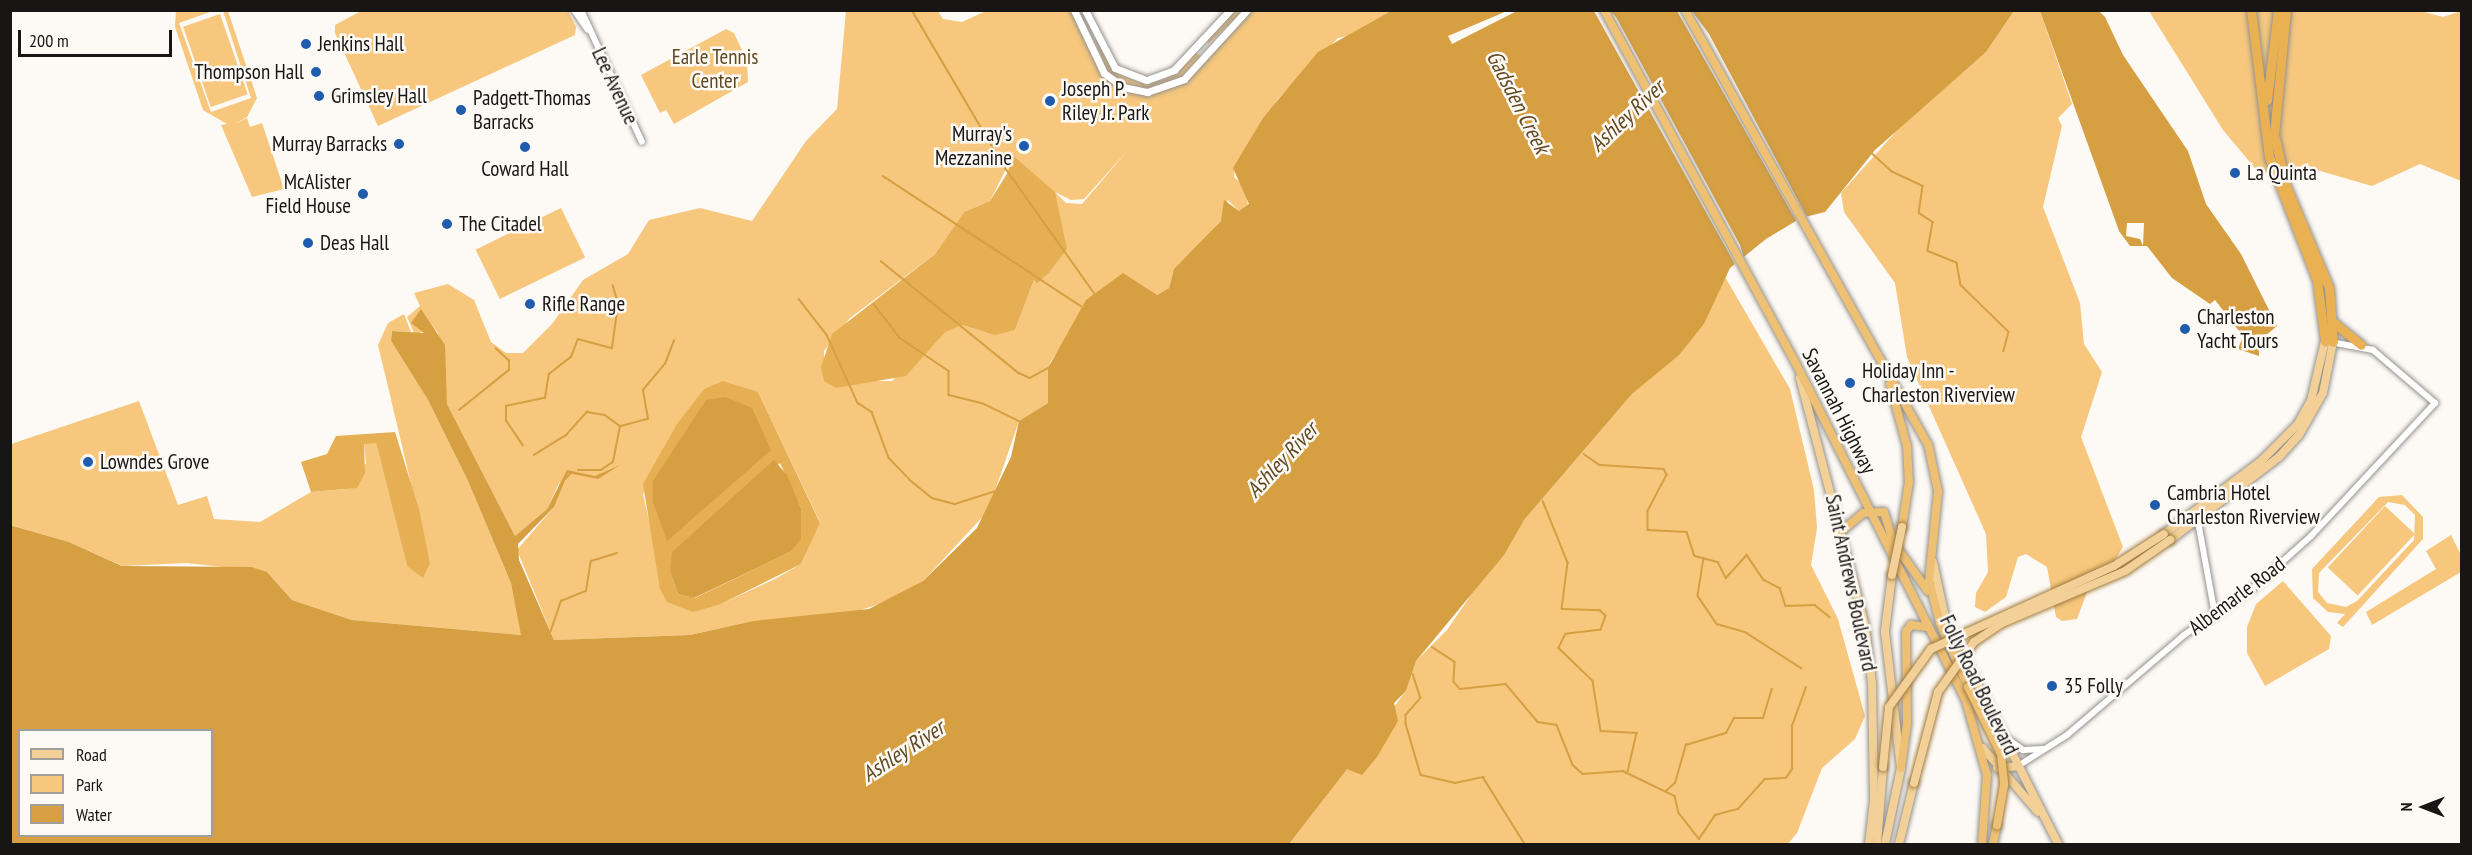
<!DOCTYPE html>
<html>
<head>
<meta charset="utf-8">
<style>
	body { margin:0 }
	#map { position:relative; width:2472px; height:855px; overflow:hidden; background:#fdfaf5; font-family:"PT Sans Narrow",sans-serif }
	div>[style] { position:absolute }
	.green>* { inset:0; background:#f6c77d; transform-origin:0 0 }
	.forest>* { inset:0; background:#e6af54 }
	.water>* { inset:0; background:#d59f42 }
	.pier>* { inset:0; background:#fdfaf5 }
	.stream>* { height:1.5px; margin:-0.75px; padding:0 0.75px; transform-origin:0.75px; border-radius:0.75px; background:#d59f42 }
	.roads { filter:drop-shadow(0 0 2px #95928d) drop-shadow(0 0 2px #95928d) }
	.tertiary>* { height:6px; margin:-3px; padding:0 3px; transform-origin:3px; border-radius:3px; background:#fff }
	.secondary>* { height:7px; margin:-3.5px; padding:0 3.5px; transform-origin:3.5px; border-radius:3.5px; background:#fff }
	.primary>* { height:8px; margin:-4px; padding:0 4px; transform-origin:4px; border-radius:4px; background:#f2d097 }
	.trunk>* { height:8px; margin:-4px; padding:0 4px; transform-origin:4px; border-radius:4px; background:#eec074 }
	.motorway>* { height:9px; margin:-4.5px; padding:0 4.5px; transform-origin:4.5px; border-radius:4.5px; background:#eab152 }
	.bridges { filter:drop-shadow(0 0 2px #a07b3d) drop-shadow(0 0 2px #a07b3d) }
	.primary-bridge>* { height:8px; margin:-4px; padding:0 4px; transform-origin:4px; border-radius:4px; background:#f2d097 }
	.trunk-bridge>* { height:8px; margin:-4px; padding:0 4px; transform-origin:4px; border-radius:4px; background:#eec074 }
	.dots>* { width:16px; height:16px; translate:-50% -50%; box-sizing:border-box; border:3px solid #fdfaf5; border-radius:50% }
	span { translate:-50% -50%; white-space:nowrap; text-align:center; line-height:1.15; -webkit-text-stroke:5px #fdfaf5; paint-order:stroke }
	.poi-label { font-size:21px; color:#171615 }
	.left { translate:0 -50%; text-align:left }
	.right { translate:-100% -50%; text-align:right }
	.park-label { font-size:21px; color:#5e4721 }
	.street-label { font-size:21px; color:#171615 }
	.water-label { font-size:22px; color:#614924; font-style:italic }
	.frame { position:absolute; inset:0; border:12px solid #171615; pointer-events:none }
	.legend { position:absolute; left:18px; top:729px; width:195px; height:108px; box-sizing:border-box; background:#fdfaf5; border:2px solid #a19f9b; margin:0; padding:8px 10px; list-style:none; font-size:18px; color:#171615 }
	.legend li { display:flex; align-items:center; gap:12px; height:30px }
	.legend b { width:30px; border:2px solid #a19f9b }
	.north { position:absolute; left:2394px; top:777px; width:60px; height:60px; -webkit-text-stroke:4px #fdfaf5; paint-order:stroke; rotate:270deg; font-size:16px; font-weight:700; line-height:24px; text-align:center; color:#171615 }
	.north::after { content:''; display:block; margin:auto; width:21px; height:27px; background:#171615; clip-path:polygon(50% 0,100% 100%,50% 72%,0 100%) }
	.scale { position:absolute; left:18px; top:30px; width:154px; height:27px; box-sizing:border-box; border:3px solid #171615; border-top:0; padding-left:8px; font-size:18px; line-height:21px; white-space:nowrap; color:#171615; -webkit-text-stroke:4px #fdfaf5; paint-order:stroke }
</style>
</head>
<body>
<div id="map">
	<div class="green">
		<i style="clip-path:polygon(2417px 10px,2443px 17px,2461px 11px,2461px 181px,2420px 164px,2372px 186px,2310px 168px,2259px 173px,2223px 130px,2149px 11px)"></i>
		<i style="clip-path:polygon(176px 11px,213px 11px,179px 23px,211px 112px,251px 98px,223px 11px,228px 11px,257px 98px,247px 117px,235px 124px,247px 118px,250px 127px,262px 123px,284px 189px,252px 197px,221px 125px,227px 124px,203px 110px,175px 27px)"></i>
		<i style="clip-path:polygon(361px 11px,568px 11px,576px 27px,575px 35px,378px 126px,335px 33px,335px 25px)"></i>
		<i style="clip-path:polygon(evenodd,846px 11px,938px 11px,943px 19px,962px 22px,986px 11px,1071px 11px,1108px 81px,1145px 94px,1185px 80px,1251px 11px,1393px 11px,1353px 35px,1338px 38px,1278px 99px,1235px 167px,1234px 177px,1245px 187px,1248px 206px,1239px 211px,1228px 200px,1221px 221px,1173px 273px,1169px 288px,1157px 295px,1105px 287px,1095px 294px,1050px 363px,1048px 403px,1019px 421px,988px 511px,923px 581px,889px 601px,851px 613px,753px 621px,690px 635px,554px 640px,517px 550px,554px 507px,560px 481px,547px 509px,515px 536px,447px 404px,438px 333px,421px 311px,419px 327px,424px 331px,415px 335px,407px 317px,420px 306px,414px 293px,448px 284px,474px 300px,491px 342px,506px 353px,523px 353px,552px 324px,583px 280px,628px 254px,649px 220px,700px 208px,752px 221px,806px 141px,837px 109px,846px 11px,1128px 150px,1082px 204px,1066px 203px,1055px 192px,1071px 200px,1084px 199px,1128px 150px,846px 11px,1011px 159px,1065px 251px,1049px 273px,1037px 284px,1034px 280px,1015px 330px,985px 332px,962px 325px,945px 331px,892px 381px,824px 381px,824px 351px,850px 318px,935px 254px,964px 212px,990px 201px,1011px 159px,846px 11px,704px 389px,758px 392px,820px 522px,801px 564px,775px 579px,721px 604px,667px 602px,643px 494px,704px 389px)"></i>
		<i style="clip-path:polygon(1234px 11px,1244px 11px,1208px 44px,1207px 39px)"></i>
		<i style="clip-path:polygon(2014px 11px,2040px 11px,2072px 104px,2058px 118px,2062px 126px,2043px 207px,2080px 303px,2084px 344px,2102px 372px,2081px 437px,2123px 547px,2112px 565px,2092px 579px,2077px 619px,2062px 621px,2056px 617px,2047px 567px,2026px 554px,2018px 557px,2006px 597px,1985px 612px,1975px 607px,1976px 593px,1988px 572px,1986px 534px,1907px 357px,1895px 283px,1844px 212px,1841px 193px,1909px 117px,1986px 52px)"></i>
		<i style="left:220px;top:14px;width:85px;height:39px;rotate:71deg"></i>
		<i style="clip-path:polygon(726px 29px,734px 33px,747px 61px,748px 82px,674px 124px,666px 110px,660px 113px,641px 75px)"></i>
		<i style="clip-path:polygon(1094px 36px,1116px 73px,1140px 83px,1163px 80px,1195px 52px,1201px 56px,1182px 77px,1148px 90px,1123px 84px,1107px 72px)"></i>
		<i style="left:561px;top:208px;width:55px;height:95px;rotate:64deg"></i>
		<i style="clip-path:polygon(1724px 275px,1790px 389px,1814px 490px,1817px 528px,1811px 565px,1838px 619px,1865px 716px,1855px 739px,1822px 768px,1797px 833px,1788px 844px,1289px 844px,1406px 691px,1416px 661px,1447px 630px,1517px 528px,1632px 394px,1679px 354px,1704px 324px)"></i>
		<i style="clip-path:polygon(404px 314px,411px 332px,392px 331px,391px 341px,428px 400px,468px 481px,511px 583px,522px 635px,352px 620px,292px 600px,267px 572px,187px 563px,123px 566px,69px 542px,11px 525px,11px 444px,139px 401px,178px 505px,207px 496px,214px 519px,260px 522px,311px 492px,347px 489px,366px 463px,364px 444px,370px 440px,376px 443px,407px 566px,430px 563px,378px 345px,388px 323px)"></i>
		<i style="clip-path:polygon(evenodd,2402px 495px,2423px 517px,2423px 539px,2343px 627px,2337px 623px,2345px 614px,2328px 612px,2313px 598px,2312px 569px,2379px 497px,2402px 495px,2388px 502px,2405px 505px,2415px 515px,2414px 540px,2357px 601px,2346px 607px,2327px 603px,2318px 592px,2319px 573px,2388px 502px)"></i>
		<i style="left:2385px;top:506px;width:41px;height:84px;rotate:43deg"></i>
		<i style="clip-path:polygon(2451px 535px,2461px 555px,2461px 572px,2372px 625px,2366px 612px,2436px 569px,2426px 551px)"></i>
		<i style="clip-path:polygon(2283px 581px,2331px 636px,2329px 649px,2265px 686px,2247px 653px,2247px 627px,2256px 604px)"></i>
	</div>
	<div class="forest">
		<i style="clip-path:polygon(1011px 154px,1055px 192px,1067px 249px,1049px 273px,1037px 284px,1034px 280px,1015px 330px,995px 335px,962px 325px,945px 332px,906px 376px,836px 388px,824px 381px,821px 367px,832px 334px,935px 254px,964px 212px,990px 201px,1008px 172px)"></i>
		<i style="clip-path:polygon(evenodd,723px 381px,758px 392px,820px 523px,801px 564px,721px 604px,693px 612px,667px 602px,660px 589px,643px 484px,677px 424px,704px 389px,723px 381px,780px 463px,801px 508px,790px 552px,695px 598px,678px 594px,670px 572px,780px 463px)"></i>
		<i style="clip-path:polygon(395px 432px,419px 509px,430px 563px,423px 578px,407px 566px,376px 443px,364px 444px,365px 473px,357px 488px,311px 492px,301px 462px,327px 454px,336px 436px)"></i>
	</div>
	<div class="water">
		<i style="clip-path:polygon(evenodd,1393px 10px,2014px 11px,1986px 52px,1875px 150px,1825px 212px,1801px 218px,1766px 239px,1730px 268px,1704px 324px,1679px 355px,1632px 394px,1524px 520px,1504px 555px,1416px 661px,1406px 691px,1394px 703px,1398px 721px,1377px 757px,1362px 775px,1347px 769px,1289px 844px,11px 844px,10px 525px,69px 542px,122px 566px,251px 567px,267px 572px,292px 600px,352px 620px,521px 635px,511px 583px,468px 481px,428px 400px,391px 341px,392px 331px,424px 333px,411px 323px,421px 309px,445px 345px,447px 404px,515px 536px,547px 509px,567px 470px,595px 476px,620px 465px,598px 479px,568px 473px,554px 507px,518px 544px,519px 560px,554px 640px,690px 635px,753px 621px,869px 609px,923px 581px,977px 528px,1011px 457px,1019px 421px,1048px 403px,1048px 368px,1086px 300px,1123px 273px,1157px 295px,1169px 288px,1174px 269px,1221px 221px,1224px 200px,1239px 211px,1249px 204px,1233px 168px,1263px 118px,1318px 52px,1393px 10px,20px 730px,212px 730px,212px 836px,20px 836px,20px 730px)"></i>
		<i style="clip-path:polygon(2040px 11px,2099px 11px,2105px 17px,2123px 55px,2188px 151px,2206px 204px,2241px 254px,2277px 326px,2259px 341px,2259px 356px,2238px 349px,2243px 336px,2215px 300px,2210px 304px,2172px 278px,2147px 246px,2130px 246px,2119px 231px)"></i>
		<i style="clip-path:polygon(726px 397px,752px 408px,771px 450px,667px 541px,653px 502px,653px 481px,706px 400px)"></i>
		<i style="clip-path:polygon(774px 460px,787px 475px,801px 508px,801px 539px,790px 552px,694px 598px,678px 594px,670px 572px,672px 552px)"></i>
	</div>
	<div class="pier">
		<i style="clip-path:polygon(1507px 11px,1517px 11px,1452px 44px,1448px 36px)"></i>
		<i style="clip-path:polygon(1594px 11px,1610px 11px,1616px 17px,1740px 245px,1745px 261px,1736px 266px)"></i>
		<i style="clip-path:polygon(1677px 11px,1692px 11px,1709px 34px,1808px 219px,1798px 224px)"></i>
		<i style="clip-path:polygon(2127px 223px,2144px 223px,2143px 246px,2140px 239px,2126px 236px)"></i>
	</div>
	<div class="stream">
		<i style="left:912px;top:10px;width:181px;rotate:59.5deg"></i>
		<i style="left:1004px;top:166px;width:157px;rotate:54.6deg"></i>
		<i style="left:1872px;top:153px;width:26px;rotate:43deg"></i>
		<i style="left:1891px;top:171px;width:35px;rotate:25deg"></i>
		<i style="left:1923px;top:186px;width:27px;rotate:98deg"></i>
		<i style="left:1919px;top:213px;width:17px;rotate:33deg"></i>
		<i style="left:1933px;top:222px;width:29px;rotate:100deg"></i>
		<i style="left:1928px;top:251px;width:31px;rotate:22deg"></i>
		<i style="left:1957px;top:263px;width:22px;rotate:80deg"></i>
		<i style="left:1961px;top:285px;width:67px;rotate:44.4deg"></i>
		<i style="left:2009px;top:332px;width:20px;rotate:105deg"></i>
		<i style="left:883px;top:176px;width:237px;rotate:33.3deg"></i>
		<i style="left:881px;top:261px;width:178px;rotate:39.1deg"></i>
		<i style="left:1019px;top:373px;width:12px;rotate:24deg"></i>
		<i style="left:1030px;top:378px;width:21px;rotate:-29deg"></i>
		<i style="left:799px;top:299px;width:46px;rotate:52.1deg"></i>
		<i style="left:827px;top:335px;width:75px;rotate:65.5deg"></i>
		<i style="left:858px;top:403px;width:17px;rotate:33deg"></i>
		<i style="left:872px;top:412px;width:49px;rotate:69.7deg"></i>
		<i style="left:889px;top:458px;width:30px;rotate:46deg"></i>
		<i style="left:910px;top:480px;width:28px;rotate:39deg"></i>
		<i style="left:932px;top:498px;width:24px;rotate:15deg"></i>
		<i style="left:955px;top:504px;width:46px;rotate:-17.7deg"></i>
		<i style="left:874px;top:304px;width:43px;rotate:52.6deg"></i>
		<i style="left:900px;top:338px;width:59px;rotate:34deg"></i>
		<i style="left:949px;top:371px;width:24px;rotate:90deg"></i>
		<i style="left:949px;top:395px;width:34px;rotate:14deg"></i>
		<i style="left:982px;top:403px;width:41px;rotate:25.9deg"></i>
		<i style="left:459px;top:410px;width:64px;rotate:-38.7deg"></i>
		<i style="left:509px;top:370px;width:9px;rotate:-90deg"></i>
		<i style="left:509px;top:361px;width:18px;rotate:-137deg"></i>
		<i style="left:621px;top:426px;width:28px;rotate:-15deg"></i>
		<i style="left:648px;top:419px;width:29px;rotate:-100deg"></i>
		<i style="left:643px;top:390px;width:34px;rotate:-50deg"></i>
		<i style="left:665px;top:364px;width:25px;rotate:-69deg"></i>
		<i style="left:523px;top:446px;width:30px;rotate:-124deg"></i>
		<i style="left:506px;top:421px;width:15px;rotate:-90deg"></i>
		<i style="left:506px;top:406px;width:40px;rotate:-12deg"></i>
		<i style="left:545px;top:398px;width:24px;rotate:-81deg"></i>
		<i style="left:549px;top:374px;width:28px;rotate:-38deg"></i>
		<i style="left:571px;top:357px;width:19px;rotate:-69deg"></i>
		<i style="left:578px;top:339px;width:35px;rotate:15deg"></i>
		<i style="left:612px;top:348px;width:44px;rotate:-82.2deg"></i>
		<i style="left:618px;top:304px;width:19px;rotate:-106deg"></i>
		<i style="left:1584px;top:454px;width:19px;rotate:35deg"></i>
		<i style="left:1600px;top:465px;width:64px;rotate:3.6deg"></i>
		<i style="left:1664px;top:469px;width:7px;rotate:63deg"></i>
		<i style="left:1667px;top:475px;width:41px;rotate:117.8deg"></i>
		<i style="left:1648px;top:511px;width:19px;rotate:90deg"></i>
		<i style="left:1648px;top:530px;width:39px;rotate:3deg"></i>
		<i style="left:1687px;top:532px;width:25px;rotate:72deg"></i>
		<i style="left:1695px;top:556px;width:24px;rotate:15deg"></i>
		<i style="left:1718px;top:562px;width:18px;rotate:63deg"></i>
		<i style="left:1726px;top:578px;width:31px;rotate:-48deg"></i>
		<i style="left:1747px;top:555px;width:30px;rotate:56deg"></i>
		<i style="left:1764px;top:580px;width:18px;rotate:27deg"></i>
		<i style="left:1780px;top:588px;width:19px;rotate:72deg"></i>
		<i style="left:1786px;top:606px;width:29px;rotate:-2deg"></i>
		<i style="left:1815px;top:605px;width:19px;rotate:39deg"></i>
		<i style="left:534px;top:455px;width:39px;rotate:-32deg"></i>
		<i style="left:567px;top:434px;width:30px;rotate:-48deg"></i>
		<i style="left:587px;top:412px;width:18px;rotate:9deg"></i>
		<i style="left:605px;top:415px;width:19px;rotate:36deg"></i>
		<i style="left:578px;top:470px;width:23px"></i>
		<i style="left:601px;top:470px;width:14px;rotate:-34deg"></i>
		<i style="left:613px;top:462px;width:36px;rotate:-79deg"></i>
		<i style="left:564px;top:480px;width:10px;rotate:-45deg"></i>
		<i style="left:1543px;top:501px;width:67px;rotate:68deg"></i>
		<i style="left:1568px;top:563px;width:46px;rotate:97.4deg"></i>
		<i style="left:1562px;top:609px;width:38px;rotate:2deg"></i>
		<i style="left:1600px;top:610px;width:8px;rotate:45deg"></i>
		<i style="left:1606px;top:616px;width:15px;rotate:110deg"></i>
		<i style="left:1601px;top:630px;width:35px;rotate:173deg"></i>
		<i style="left:1566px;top:634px;width:16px;rotate:117deg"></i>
		<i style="left:1559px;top:648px;width:47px;rotate:44.1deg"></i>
		<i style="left:1593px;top:681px;width:51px;rotate:80.9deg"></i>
		<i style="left:1601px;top:731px;width:36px;rotate:3deg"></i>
		<i style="left:1637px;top:733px;width:39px;rotate:103deg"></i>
		<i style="left:1704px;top:558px;width:38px;rotate:99deg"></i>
		<i style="left:1698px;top:596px;width:34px;rotate:56deg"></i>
		<i style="left:1717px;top:624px;width:29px;rotate:16deg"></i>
		<i style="left:1745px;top:632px;width:67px;rotate:32.7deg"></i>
		<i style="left:550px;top:633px;width:34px;rotate:-71deg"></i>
		<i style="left:561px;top:601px;width:27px;rotate:-22deg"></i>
		<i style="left:586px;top:591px;width:30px;rotate:-81deg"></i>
		<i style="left:591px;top:561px;width:27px;rotate:-17deg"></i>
		<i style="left:1432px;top:647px;width:27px;rotate:33deg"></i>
		<i style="left:1455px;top:662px;width:20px;rotate:93deg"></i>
		<i style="left:1454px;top:682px;width:9px;rotate:49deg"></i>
		<i style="left:1460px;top:689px;width:46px;rotate:-6.2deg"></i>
		<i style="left:1506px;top:684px;width:50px;rotate:49.9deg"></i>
		<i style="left:1538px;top:722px;width:19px;rotate:9deg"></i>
		<i style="left:1557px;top:725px;width:43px;rotate:68.2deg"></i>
		<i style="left:1573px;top:765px;width:13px;rotate:42deg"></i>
		<i style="left:1583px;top:774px;width:40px;rotate:-4.3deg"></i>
		<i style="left:1623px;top:771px;width:58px;rotate:25.7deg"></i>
		<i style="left:1675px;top:796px;width:17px;rotate:77deg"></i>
		<i style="left:1679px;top:813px;width:33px;rotate:52deg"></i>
		<i style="left:1699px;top:839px;width:29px;rotate:-56deg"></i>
		<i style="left:1715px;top:815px;width:24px;rotate:-15deg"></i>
		<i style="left:1738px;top:809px;width:40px;rotate:-48deg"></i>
		<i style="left:1765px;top:779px;width:21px;rotate:-3deg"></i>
		<i style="left:1786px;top:778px;width:11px;rotate:-56deg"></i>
		<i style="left:1792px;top:769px;width:43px;rotate:-90deg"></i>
		<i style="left:1792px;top:726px;width:41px;rotate:-70.3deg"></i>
		<i style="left:1413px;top:674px;width:25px;rotate:72deg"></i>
		<i style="left:1421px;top:698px;width:23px;rotate:131deg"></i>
		<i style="left:1406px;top:715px;width:9px;rotate:90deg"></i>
		<i style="left:1406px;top:724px;width:53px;rotate:73.6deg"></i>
		<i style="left:1421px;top:775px;width:35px;rotate:13deg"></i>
		<i style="left:1455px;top:783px;width:29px;rotate:-12deg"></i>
		<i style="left:1483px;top:777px;width:79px;rotate:57.9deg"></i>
		<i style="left:1666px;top:791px;width:12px;rotate:-42deg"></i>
		<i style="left:1675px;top:783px;width:40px;rotate:-74deg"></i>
		<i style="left:1686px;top:745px;width:42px;rotate:-16.7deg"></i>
		<i style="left:1726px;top:733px;width:17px;rotate:-62deg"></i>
		<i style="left:1734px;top:718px;width:29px"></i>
		<i style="left:1763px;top:718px;width:30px;rotate:-73deg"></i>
	</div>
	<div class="roads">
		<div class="tertiary">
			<i style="left:574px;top:10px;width:24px;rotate:55deg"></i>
			<i style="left:581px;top:10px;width:145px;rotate:65.2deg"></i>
			<i style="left:2197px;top:516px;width:101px;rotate:79.7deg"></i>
			<i style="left:2006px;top:738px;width:21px;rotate:35deg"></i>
			<i style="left:2023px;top:750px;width:20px;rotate:-3deg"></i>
			<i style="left:2018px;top:766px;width:58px;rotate:-32.3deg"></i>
			<i style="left:2067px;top:735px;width:154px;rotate:-40.5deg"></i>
			<i style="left:2184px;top:635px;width:83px;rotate:-34.3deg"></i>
			<i style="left:2253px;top:588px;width:78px;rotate:-41.9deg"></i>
			<i style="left:2311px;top:536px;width:182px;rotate:-47deg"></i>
			<i style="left:2435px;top:403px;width:82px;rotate:-139.5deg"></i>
			<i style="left:2373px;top:350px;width:43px;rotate:-169.2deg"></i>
		</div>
		<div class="secondary">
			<i style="left:1074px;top:10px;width:70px;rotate:64.5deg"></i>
			<i style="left:1104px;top:73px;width:24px;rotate:36deg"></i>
			<i style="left:1123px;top:87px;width:25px;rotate:12deg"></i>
			<i style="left:1147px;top:92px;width:39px;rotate:-19deg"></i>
			<i style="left:1184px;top:79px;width:93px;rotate:-47.6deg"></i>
			<i style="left:1085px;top:10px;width:65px;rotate:62.7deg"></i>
			<i style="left:1115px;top:68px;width:34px;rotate:21deg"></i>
			<i style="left:1147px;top:80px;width:29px;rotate:-20deg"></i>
			<i style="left:1174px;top:70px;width:82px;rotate:-47deg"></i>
		</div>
		<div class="primary">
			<i style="left:1800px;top:378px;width:256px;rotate:75.3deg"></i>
			<i style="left:1865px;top:626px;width:57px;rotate:83deg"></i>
			<i style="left:1872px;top:683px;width:118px;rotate:89deg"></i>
			<i style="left:1874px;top:801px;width:43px;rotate:96.6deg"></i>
			<i style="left:2164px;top:534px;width:120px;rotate:-36.9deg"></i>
			<i style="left:2260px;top:462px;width:54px;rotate:-45deg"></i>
			<i style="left:2298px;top:424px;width:26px;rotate:-61deg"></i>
			<i style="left:2311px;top:401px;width:62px;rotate:-76.9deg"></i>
			<i style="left:2170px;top:540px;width:137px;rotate:-37.3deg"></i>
			<i style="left:2279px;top:457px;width:30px;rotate:-48deg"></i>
			<i style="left:2299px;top:435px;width:48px;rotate:-60.3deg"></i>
			<i style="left:2323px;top:393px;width:52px;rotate:-78.9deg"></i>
			<i style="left:1933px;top:562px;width:61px;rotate:77.8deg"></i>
			<i style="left:1946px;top:622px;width:249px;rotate:63.2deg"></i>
			<i style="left:1983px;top:748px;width:84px;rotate:49.3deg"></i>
			<i style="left:1997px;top:768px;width:21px;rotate:-5deg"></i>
			<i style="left:1877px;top:844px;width:77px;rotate:-85.5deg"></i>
			<i style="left:1885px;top:844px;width:78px;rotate:-78.1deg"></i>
			<i style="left:1901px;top:768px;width:138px;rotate:-96.7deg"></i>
			<i style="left:1885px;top:631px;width:56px;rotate:-82.9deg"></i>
			<i style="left:1899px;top:844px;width:63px;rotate:-76.2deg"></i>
		</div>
		<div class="trunk">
			<i style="left:1604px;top:10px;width:400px;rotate:61.5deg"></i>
			<i style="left:1795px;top:362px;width:380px;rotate:63.2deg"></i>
			<i style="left:1966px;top:701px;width:77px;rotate:74.2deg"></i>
			<i style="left:1987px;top:775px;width:69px;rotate:94.1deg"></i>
			<i style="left:1685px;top:10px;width:497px;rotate:60.8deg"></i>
			<i style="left:1928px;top:444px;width:48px;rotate:78deg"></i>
			<i style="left:1938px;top:491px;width:90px;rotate:95.7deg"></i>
			<i style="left:1929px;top:581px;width:43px;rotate:75.3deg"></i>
			<i style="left:1940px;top:623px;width:70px;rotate:66.4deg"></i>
			<i style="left:1890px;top:384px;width:64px;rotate:74.7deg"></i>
			<i style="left:1907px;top:446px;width:36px;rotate:87deg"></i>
			<i style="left:1909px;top:482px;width:46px;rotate:98.8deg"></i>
			<i style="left:1843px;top:530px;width:26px;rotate:-40deg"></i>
			<i style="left:1863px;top:513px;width:21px;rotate:-3deg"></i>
			<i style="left:1884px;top:512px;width:31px;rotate:73deg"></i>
			<i style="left:1893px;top:542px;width:60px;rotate:54.5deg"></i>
			<i style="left:1901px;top:768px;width:45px;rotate:-82.4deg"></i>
			<i style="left:1907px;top:723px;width:91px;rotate:-90.6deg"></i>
			<i style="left:1906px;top:632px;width:9px;rotate:-54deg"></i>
			<i style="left:1911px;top:625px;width:16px;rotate:7deg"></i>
			<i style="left:1993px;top:844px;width:19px;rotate:-78deg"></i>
		</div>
		<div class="motorway">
			<i style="left:2251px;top:10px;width:148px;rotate:83deg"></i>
			<i style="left:2269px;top:157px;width:132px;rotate:68.7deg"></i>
			<i style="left:2317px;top:280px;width:62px;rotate:82.5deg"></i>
			<i style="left:2286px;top:10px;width:125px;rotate:95.5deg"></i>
			<i style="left:2274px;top:134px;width:53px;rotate:77deg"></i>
			<i style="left:2286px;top:186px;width:111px;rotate:67.1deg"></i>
			<i style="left:2329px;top:288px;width:54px;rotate:85.8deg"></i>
			<i style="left:2267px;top:100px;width:91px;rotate:-83deg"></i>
			<i style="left:2333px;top:322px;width:36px;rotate:39deg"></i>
		</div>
	</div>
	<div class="bridges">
		<div class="primary-bridge">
			<i style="left:1892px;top:575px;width:49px;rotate:-78.2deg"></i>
			<i style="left:1883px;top:767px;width:60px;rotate:-84.3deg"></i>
			<i style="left:1889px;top:707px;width:72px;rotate:-54.1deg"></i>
			<i style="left:1931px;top:649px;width:201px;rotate:-24.4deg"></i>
			<i style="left:2114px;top:566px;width:59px;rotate:-32.6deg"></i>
			<i style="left:1914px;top:783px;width:94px;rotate:-75.2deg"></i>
			<i style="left:1938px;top:692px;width:62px;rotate:-54.2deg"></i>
			<i style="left:1974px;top:642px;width:34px;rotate:-34deg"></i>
			<i style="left:2002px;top:623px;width:134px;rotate:-22.9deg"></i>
			<i style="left:2125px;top:571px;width:55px;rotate:-34.6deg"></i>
		</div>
		<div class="trunk-bridge">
			<i style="left:1968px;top:687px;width:75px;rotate:63.8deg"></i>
			<i style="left:2001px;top:754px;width:31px;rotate:84deg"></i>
			<i style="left:2004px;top:785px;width:41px;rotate:99.9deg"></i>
		</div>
	</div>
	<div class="dots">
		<i style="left:306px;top:44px;background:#205cad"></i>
		<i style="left:316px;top:72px;background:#205cad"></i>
		<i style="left:319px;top:96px;background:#205cad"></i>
		<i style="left:1050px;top:101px;background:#205cad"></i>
		<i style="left:461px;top:110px;background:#205cad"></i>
		<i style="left:399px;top:144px;background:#205cad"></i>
		<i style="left:1024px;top:146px;background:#205cad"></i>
		<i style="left:525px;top:147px;background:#205cad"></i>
		<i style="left:2235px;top:173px;background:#205cad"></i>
		<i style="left:363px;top:194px;background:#205cad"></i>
		<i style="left:447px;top:224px;background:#205cad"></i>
		<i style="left:308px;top:243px;background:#205cad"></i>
		<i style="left:530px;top:304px;background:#205cad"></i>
		<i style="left:2185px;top:329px;background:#205cad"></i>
		<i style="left:1850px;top:383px;background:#205cad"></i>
		<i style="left:88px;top:462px;background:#205cad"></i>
		<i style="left:2155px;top:505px;background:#205cad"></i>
		<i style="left:2052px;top:686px;background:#205cad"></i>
	</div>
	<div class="poi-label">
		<span class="left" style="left:318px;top:44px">Jenkins Hall</span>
		<span class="right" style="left:304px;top:72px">Thompson Hall</span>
		<span class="left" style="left:1062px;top:101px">Joseph P.<br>Riley Jr. Park</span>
		<span class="left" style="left:331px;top:96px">Grimsley Hall</span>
		<span class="left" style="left:473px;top:110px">Padgett-Thomas<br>Barracks</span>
		<span class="right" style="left:1012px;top:146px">Murray's<br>Mezzanine</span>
		<span class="right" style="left:387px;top:144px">Murray Barracks</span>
		<span style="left:525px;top:169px">Coward Hall</span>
		<span class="left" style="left:2247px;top:173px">La Quinta</span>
		<span class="right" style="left:351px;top:194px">McAlister<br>Field House</span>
		<span class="left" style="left:459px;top:224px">The Citadel</span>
		<span class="left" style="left:320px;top:243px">Deas Hall</span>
		<span class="left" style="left:542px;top:304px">Rifle Range</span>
		<span class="left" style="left:2197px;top:329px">Charleston<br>Yacht Tours</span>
		<span class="left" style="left:1862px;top:383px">Holiday Inn -<br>Charleston Riverview</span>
		<span class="left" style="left:100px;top:462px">Lowndes Grove</span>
		<span class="left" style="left:2167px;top:505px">Cambria Hotel<br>Charleston Riverview</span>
		<span class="left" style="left:2064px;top:686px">35 Folly</span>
	</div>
	<div class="park-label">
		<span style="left:715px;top:69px">Earle Tennis<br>Center</span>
	</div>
	<div class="street-label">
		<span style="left:615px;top:86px;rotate:65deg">Lee Avenue</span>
		<span style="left:1839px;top:411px;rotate:63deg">Savannah Highway</span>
		<span style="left:1851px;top:583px;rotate:78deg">Saint Andrews Boulevard</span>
		<span style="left:2237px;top:596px;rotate:-37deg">Albemarle Road</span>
		<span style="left:1979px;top:685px;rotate:64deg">Folly Road Boulevard</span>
	</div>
	<div class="water-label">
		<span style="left:1518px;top:102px;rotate:63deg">Gadsden Creek</span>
		<span style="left:1627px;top:116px;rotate:-43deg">Ashley River</span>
		<span style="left:1282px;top:460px;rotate:-47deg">Ashley River</span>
		<span style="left:903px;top:751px;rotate:-33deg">Ashley River</span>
	</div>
	<div class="frame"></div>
	<ul class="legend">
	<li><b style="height:8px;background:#f2d097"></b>Road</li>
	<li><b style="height:16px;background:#f6c77d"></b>Park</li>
	<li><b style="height:16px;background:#d59f42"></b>Water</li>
	</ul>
	<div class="north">N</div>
	<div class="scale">200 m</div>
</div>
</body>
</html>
